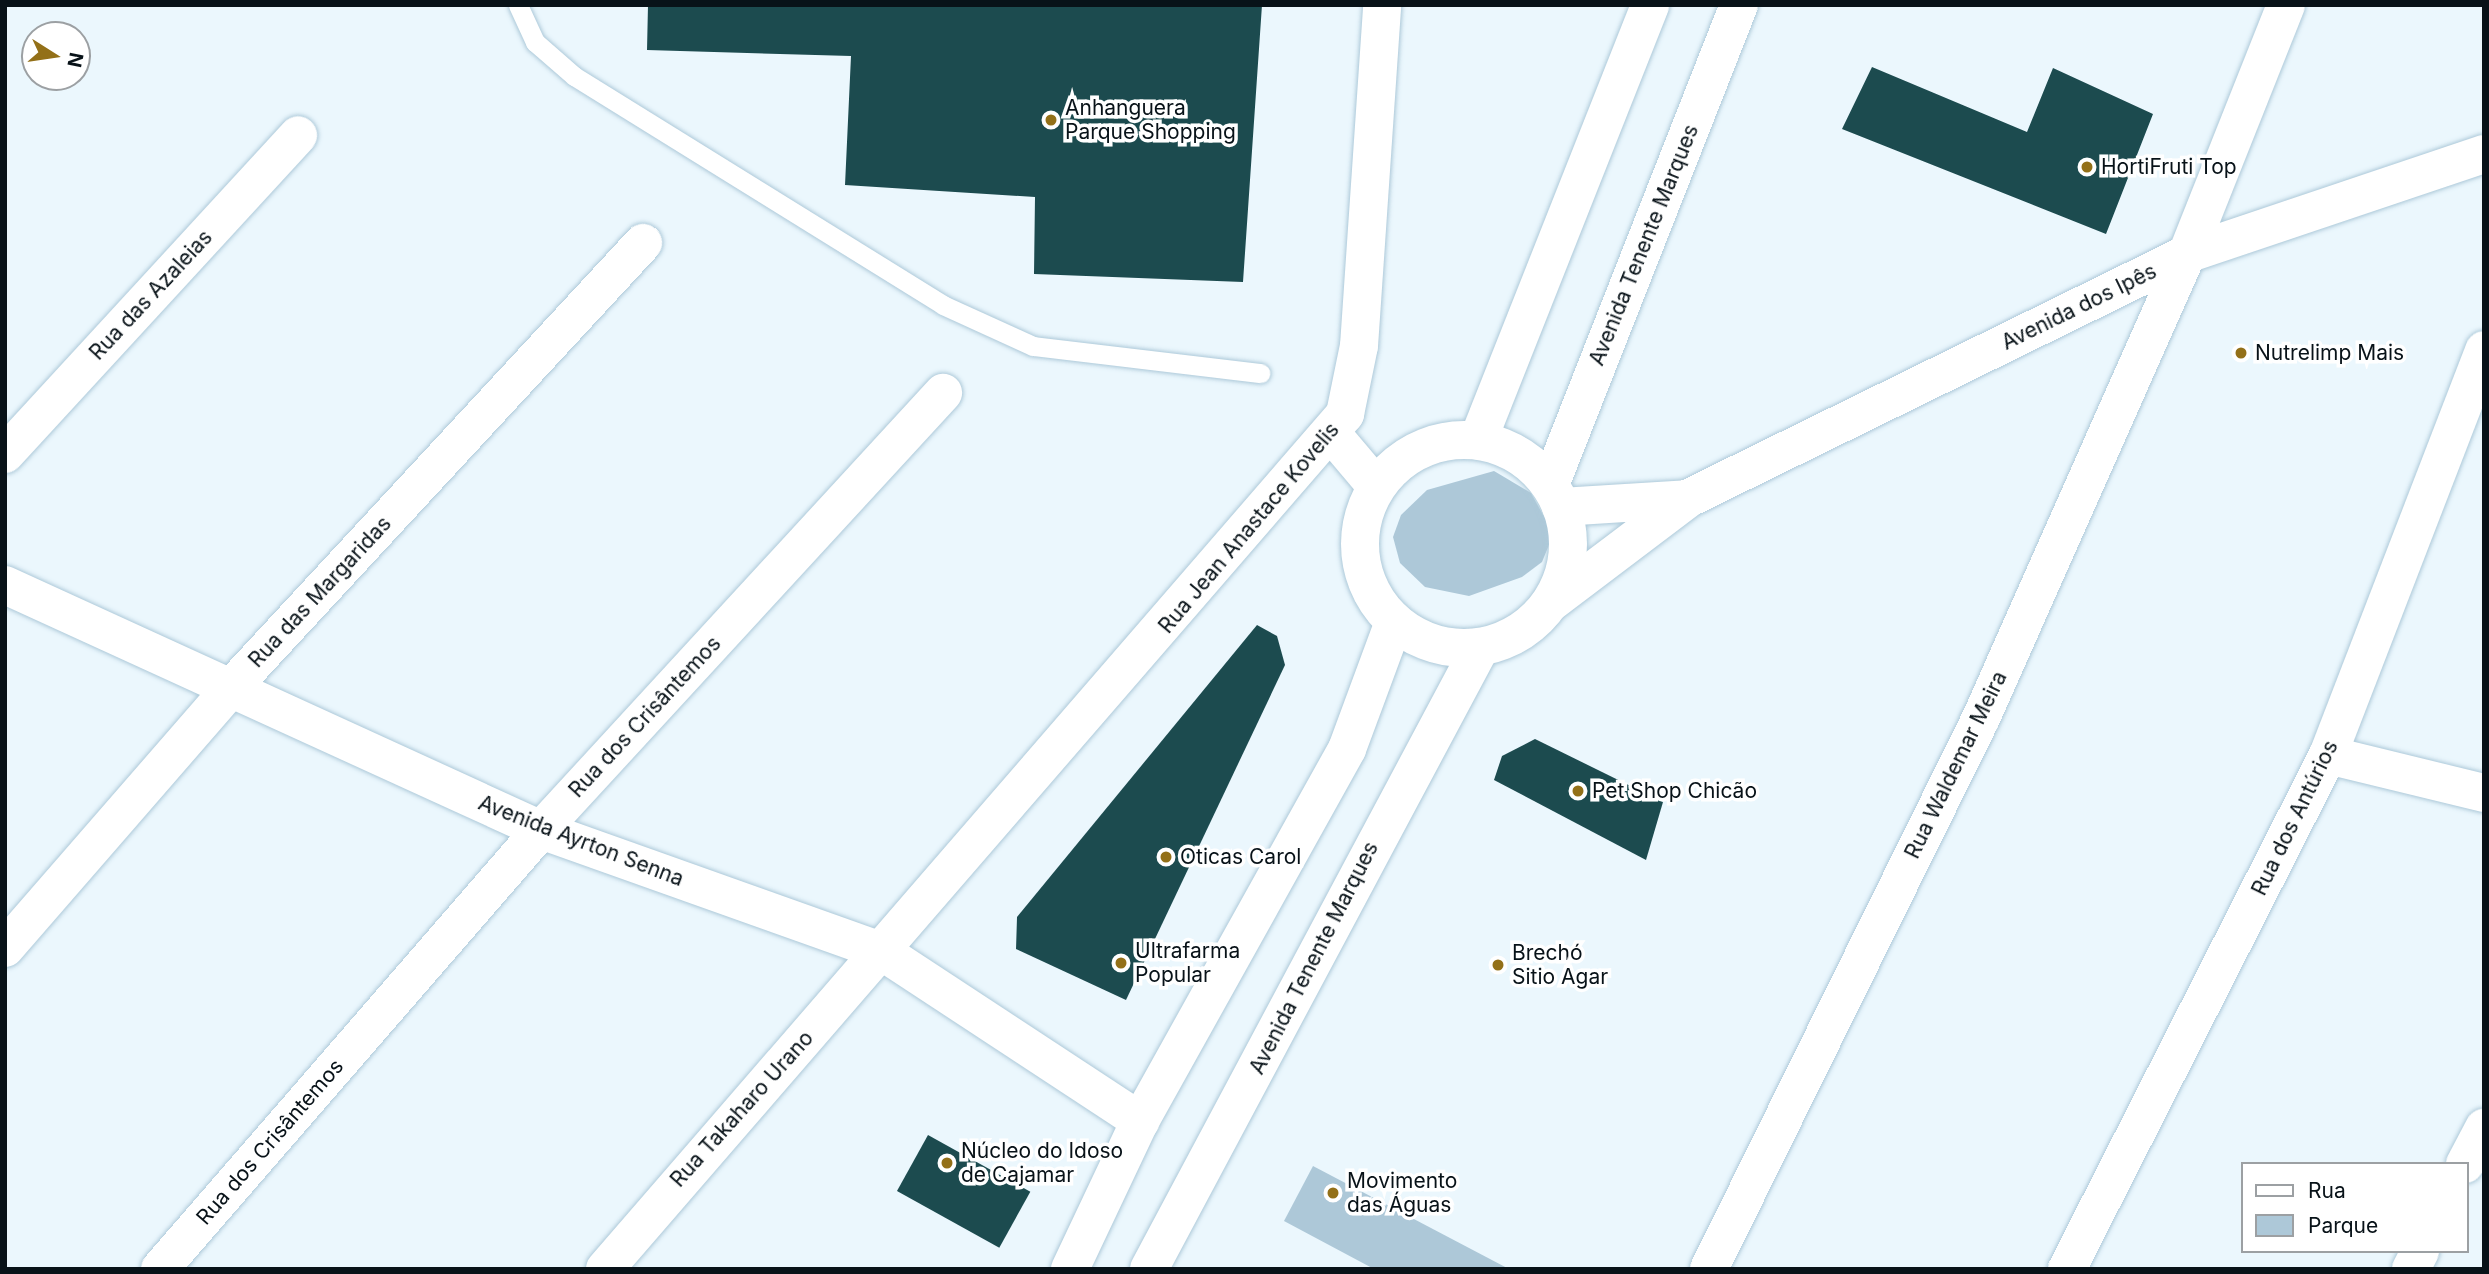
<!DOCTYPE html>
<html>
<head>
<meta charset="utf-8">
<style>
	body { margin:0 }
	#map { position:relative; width:2489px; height:1274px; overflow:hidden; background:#ebf7fd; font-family:Inter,sans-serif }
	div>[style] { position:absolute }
	.green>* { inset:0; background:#adc8d8 }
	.building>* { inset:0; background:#1c4b4f; transform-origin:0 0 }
	.roads { filter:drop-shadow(0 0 2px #adc9d9) drop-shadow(0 0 2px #adc9d9) }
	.service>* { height:19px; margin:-9.5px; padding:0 9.5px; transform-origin:9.5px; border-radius:9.5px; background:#fff }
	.minor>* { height:38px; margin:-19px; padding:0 19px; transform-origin:19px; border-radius:19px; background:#fff }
	.secondary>* { height:38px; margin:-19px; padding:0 19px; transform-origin:19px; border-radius:19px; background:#fff }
	.secondary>.ring { margin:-19px; padding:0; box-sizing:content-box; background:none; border:38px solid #fff; border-radius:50% }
	.dots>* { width:19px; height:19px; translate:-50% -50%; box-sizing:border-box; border:4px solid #fff; border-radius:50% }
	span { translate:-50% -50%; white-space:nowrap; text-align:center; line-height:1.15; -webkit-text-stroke:7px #fff; paint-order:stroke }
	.poi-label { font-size:21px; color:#081218 }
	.left { translate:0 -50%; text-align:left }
	.street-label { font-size:21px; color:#081218 }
	.frame { position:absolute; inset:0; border:7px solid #081218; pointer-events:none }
	.legend { position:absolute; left:2241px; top:1162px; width:228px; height:91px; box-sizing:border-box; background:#fff; border:2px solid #9ca0a3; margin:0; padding:9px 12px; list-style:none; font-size:21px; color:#081218 }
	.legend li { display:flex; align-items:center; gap:14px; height:35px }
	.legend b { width:35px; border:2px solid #9ca0a3 }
	.north { position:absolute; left:21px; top:21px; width:70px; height:70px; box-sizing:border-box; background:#fff; border:2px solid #9ca0a3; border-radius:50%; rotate:102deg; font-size:19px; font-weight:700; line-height:28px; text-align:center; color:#081218 }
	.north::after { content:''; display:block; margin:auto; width:24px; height:32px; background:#937018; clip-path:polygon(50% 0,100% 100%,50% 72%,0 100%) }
</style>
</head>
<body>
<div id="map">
	<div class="green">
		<i style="clip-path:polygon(1494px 471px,1531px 493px,1547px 522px,1551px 540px,1542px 562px,1522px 577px,1469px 596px,1425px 587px,1400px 563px,1393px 537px,1401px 515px,1427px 490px)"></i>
		<i style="clip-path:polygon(1313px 1166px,1509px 1269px,1374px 1269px,1284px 1221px)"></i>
	</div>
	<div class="building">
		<i style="clip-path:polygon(648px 5px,1262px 5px,1243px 282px,1034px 274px,1035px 197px,845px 185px,851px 56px,647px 50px)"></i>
		<i style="clip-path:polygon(1872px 67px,2027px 132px,2053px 68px,2153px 114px,2106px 234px,1842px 129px)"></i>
		<i style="clip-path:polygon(1257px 625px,1277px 636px,1285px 665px,1126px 1000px,1016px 949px,1017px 917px)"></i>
		<i style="clip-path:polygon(1535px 739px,1663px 802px,1646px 860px,1494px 780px,1502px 756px)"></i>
		<i style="left:928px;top:1135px;width:117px;height:64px;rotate:29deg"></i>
	</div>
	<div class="roads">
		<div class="service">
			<i style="left:518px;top:5px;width:41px;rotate:65.3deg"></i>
			<i style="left:535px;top:42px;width:52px;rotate:41.1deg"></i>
			<i style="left:574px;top:76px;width:434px;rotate:31.8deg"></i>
			<i style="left:943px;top:305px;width:99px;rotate:24.5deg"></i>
			<i style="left:1033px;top:346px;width:229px;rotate:6.8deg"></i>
		</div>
		<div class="minor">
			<i style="left:1332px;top:434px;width:68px;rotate:49.8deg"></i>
			<i style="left:5px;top:454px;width:433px;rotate:-47.4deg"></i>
			<i style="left:1561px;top:507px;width:126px;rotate:-3.6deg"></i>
			<i style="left:5px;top:585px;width:589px;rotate:24.56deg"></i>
			<i style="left:541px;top:830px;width:363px;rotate:19.6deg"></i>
			<i style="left:883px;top:952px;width:308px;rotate:33.3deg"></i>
			<i style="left:1550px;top:603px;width:174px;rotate:-37.1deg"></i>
			<i style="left:1689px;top:498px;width:555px;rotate:-26.1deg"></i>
			<i style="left:2187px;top:254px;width:313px;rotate:-18.6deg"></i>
			<i style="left:2328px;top:755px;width:161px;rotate:13.7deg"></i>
			<i style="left:5px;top:948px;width:343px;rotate:-49deg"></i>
			<i style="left:230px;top:689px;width:608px;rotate:-47.2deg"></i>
			<i style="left:2465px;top:1164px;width:41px;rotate:-62.2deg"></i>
			<i style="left:160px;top:1269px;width:581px;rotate:-49.05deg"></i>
			<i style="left:541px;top:830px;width:594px;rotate:-47.39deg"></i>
			<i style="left:605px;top:1269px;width:1131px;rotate:-49.12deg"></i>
			<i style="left:1345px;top:414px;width:69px;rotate:-78.4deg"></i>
			<i style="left:1359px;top:346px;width:342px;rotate:-86.1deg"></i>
			<i style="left:1709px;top:1269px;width:614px;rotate:-63.73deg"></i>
			<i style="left:1981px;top:718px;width:508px;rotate:-66.06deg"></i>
			<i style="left:2187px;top:254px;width:268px;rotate:-68.3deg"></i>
			<i style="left:2067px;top:1269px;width:576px;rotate:-63.08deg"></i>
			<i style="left:2328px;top:755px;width:434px;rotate:-68.9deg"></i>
			<i style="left:2411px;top:1269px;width:20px;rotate:-63deg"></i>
		</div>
		<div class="secondary">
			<i style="left:1478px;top:440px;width:468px;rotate:-68.4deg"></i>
			<i class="ring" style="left:1360px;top:440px;width:170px;height:170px"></i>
			<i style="left:1550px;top:485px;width:516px;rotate:-68.51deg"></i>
			<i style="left:1070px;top:1269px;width:164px;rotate:-64.7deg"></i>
			<i style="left:1140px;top:1121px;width:426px;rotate:-60.9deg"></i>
			<i style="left:1347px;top:749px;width:135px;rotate:-69.7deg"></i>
			<i style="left:1149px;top:1269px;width:704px;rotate:-61.94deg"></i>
		</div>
	</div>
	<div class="dots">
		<i style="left:1051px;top:120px;background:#937018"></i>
		<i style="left:2087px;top:167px;background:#937018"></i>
		<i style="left:2241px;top:353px;background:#937018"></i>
		<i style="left:1578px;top:791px;background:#937018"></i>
		<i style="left:1166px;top:857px;background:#937018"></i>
		<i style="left:1121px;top:963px;background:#937018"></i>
		<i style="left:1498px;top:965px;background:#937018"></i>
		<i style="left:947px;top:1163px;background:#937018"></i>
		<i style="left:1333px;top:1193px;background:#937018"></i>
	</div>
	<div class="poi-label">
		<span class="left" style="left:1065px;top:120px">Anhanguera<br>Parque Shopping</span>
		<span class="left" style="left:2101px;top:167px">HortiFruti Top</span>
		<span class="left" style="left:2255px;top:353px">Nutrelimp Mais</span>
		<span class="left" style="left:1592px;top:791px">Pet Shop Chicão</span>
		<span class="left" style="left:1180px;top:857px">Oticas Carol</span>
		<span class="left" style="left:1135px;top:963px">Ultrafarma<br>Popular</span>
		<span class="left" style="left:1512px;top:965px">Brechó<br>Sitio Agar</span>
		<span class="left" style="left:961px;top:1163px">Núcleo do Idoso<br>de Cajamar</span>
		<span class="left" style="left:1347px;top:1193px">Movimento<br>das Águas</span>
	</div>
	<div class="street-label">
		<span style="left:1644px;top:245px;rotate:-68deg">Avenida Tenente Marques</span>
		<span style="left:151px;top:295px;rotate:-47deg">Rua das Azaleias</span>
		<span style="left:2079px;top:307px;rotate:-26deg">Avenida dos Ipês</span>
		<span style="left:1249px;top:528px;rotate:-50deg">Rua Jean Anastace Kovelis</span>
		<span style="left:320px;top:592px;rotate:-47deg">Rua das Margaridas</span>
		<span style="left:645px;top:717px;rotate:-47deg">Rua dos Crisântemos</span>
		<span style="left:1956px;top:765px;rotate:-64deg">Rua Waldemar Meira</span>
		<span style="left:2295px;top:818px;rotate:-64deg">Rua dos Antúrios</span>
		<span style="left:581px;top:841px;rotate:21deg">Avenida Ayrton Senna</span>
		<span style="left:1314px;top:958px;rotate:-63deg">Avenida Tenente Marques</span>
		<span style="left:742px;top:1109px;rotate:-48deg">Rua Takaharo Urano</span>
		<span style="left:270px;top:1142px;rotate:-49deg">Rua dos Crisântemos</span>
	</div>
	<div class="frame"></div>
	<ul class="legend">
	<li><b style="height:9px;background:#fff"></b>Rua</li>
	<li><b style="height:19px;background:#adc8d8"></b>Parque</li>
	</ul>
	<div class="north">N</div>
</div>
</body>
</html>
